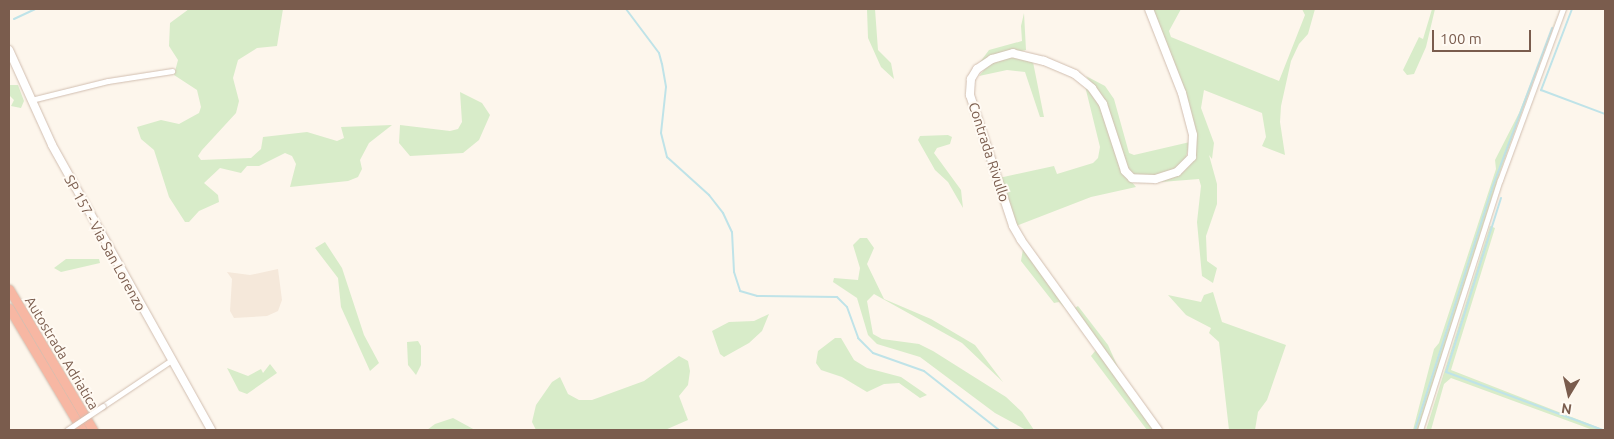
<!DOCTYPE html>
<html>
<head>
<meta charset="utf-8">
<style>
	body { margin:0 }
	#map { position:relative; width:1614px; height:439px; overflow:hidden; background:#fdf6ec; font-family:Ubuntu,sans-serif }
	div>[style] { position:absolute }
	.residential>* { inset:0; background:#f5e8da }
	.green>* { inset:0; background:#d8ecc9 }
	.stream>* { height:2px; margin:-1px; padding:0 1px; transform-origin:1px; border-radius:1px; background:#bfe3e8 }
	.roads { filter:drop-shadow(0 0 1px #d1beb0) drop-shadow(0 0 1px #d1beb0) }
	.street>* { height:5px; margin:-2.5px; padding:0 2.5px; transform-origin:2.5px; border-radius:2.5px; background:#fff }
	.secondary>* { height:8px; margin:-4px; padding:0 4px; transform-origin:4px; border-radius:4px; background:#fff }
	.highway>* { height:9px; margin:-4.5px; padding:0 4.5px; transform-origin:4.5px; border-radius:4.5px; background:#f7b7a3 }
	.bridges { filter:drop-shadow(0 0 1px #d1beb0) drop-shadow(0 0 1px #d1beb0) }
	.street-bridge>* { height:5px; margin:-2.5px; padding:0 2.5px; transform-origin:2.5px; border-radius:2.5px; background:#fff }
	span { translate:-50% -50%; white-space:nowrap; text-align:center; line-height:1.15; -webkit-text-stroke:4px #fffaf3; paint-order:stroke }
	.street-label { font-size:14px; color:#7a5c4d }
	.frame { position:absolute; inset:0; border:10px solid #7a5c4d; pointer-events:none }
	.north { position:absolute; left:1544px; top:369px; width:50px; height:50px; -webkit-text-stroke:4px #fffaf3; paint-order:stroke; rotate:189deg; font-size:14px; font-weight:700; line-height:20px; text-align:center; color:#7a5c4d }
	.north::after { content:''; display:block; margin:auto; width:18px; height:22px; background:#7a5c4d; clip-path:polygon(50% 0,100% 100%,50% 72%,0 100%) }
	.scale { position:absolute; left:1432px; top:30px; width:99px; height:22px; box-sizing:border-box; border:2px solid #7a5c4d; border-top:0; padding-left:6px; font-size:15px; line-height:18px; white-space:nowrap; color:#7a5c4d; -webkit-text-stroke:4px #fffaf3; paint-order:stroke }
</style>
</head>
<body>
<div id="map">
	<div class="residential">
		<i style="clip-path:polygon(278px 269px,282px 300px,278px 311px,267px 316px,234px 318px,230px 311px,232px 279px,227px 272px,250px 275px)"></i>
	</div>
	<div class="green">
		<i style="clip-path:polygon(189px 9px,283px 9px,277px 46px,257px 48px,238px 60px,233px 78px,239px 101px,236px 113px,202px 150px,198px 156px,201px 160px,251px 158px,261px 149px,263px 137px,307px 132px,337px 141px,344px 138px,341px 127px,392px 125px,369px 143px,360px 160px,362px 169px,358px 177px,348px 181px,290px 187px,296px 164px,292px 156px,285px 153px,259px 166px,247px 166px,241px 173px,220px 168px,204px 183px,218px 195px,219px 202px,199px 211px,189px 222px,185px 222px,169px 197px,154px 150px,141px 139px,137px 127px,161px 120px,179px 124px,199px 113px,201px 107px,197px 90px,174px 75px,178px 60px,169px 46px,170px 23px)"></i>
		<i style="clip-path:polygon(867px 9px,875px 9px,878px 50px,891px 63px,894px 79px,881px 67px,868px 38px)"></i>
		<i style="clip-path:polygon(1152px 9px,1181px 9px,1169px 31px,1171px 37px,1279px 81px,1305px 15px,1302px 9px,1315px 9px,1308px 34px,1299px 44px,1291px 61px,1281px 106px,1280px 122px,1285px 155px,1262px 146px,1266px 137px,1262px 113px,1204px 90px,1201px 108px,1214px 143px,1212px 159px,1209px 155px,1217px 184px,1217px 204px,1206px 236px,1207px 261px,1217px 268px,1213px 283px,1202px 276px,1197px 222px,1201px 186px,1199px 179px,1161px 182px,1182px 173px,1190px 165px,1196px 144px)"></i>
		<i style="clip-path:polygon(1432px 9px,1435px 9px,1426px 47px,1414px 74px,1407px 75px,1403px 70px,1419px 37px,1423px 39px)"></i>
		<i style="clip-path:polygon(1024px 13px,1026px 50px,980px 62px,989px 50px,1022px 41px,1021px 26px)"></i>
		<i style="clip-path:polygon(1558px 13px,1500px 172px,1418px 430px,1413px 430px,1434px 349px,1439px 343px,1496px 169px,1495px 160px,1519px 113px)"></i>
		<i style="clip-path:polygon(1011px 56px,1033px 62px,1044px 117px,1040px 117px,1025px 72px,1007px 70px,979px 76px,989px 64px)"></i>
		<i style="clip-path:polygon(1086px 76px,1105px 86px,1114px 99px,1129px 153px,1134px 155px,1190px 142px,1185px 161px,1175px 169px,1149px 177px,1134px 177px,1127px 168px,1104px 99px)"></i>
		<i style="clip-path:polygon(9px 85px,18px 85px,24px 101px,21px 108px,11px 106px,14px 100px,9px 95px)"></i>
		<i style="clip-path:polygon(1085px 86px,1100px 106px,1120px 168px,1136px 187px,1091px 197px,1016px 226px,999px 178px,1054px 166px,1057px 174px,1093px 163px,1098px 158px,1100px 147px)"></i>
		<i style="clip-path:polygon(460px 92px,482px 103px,490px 115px,479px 140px,463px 153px,410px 156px,399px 143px,400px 125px,450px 131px,458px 129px,462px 122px)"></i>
		<i style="clip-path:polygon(948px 135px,952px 137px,950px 144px,937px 148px,934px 153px,961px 190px,963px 208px,948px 182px,935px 170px,918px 140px,920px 136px)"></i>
		<i style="clip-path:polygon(1490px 226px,1495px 228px,1451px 370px,1605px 430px,1593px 430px,1451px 378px,1444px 384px,1431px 430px,1426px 430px)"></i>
		<i style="clip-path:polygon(860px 238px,867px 238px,874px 248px,867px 264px,884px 299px,931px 319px,975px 345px,1003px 382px,962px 343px,874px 294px,867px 301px,873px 334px,882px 339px,919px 344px,933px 351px,1006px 397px,1022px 412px,1034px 430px,1026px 430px,995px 413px,920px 357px,877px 344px,868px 335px,857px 298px,833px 282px,834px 278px,858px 280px,860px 268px,853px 245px)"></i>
		<i style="clip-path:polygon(325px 242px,342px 268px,364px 335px,379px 363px,370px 371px,341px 307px,338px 278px,315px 248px)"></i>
		<i style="clip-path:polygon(1023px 249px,1070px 313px,1059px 302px,1054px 303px,1021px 261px)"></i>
		<i style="clip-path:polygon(66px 259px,99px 259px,100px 263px,61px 272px,54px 268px)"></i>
		<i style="clip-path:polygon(1213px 292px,1222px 322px,1286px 345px,1267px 400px,1258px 412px,1255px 430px,1229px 430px,1219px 342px,1209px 333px,1211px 328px,1186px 315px,1168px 295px,1201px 302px,1204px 295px)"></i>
		<i style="clip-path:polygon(1078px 306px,1108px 345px,1121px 374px,1073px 309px)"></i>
		<i style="clip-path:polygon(769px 314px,762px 331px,749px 343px,724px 357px,720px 354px,712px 331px,729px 322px,754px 321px)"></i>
		<i style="clip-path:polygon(835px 338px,841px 338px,854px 360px,867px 368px,901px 377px,927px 395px,920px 398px,899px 383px,884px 384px,867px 392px,842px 377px,821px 370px,816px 363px,818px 351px)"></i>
		<i style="clip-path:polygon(418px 341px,421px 346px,421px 365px,416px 375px,408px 365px,407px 342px)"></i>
		<i style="clip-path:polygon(1096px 350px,1137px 404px,1155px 430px,1147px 430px,1091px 356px)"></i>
		<i style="clip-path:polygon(679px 356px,688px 361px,690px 371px,688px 385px,679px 396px,688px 420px,665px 430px,536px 430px,532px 422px,536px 405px,552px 382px,560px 377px,568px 394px,579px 400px,592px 400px,644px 381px)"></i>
		<i style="clip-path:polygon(270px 364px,277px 373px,247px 394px,239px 391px,227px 368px,248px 376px,261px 369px,263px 373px)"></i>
		<i style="clip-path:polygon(453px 418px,475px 430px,427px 430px,435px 424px)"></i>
	</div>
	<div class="stream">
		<i style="left:626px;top:9px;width:55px;rotate:53.1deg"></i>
		<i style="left:659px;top:53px;width:11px;rotate:75deg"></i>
		<i style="left:662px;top:64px;width:23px;rotate:80deg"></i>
		<i style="left:666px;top:87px;width:46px;rotate:96.2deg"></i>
		<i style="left:661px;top:133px;width:25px;rotate:76deg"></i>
		<i style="left:667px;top:157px;width:57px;rotate:42.1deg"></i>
		<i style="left:709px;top:195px;width:23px;rotate:52deg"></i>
		<i style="left:723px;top:213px;width:21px;rotate:65deg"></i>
		<i style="left:732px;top:232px;width:40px;rotate:87.1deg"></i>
		<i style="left:734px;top:272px;width:20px;rotate:72deg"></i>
		<i style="left:740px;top:291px;width:18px;rotate:16deg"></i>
		<i style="left:757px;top:296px;width:80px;rotate:0.7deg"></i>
		<i style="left:837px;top:297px;width:14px;rotate:45deg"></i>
		<i style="left:847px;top:307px;width:33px;rotate:70deg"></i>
		<i style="left:858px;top:338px;width:21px;rotate:45deg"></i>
		<i style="left:873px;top:353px;width:54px;rotate:19.4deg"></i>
		<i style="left:924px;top:371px;width:95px;rotate:38.2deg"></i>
		<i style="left:1572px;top:9px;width:87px;rotate:110.9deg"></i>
		<i style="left:1541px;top:90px;width:68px;rotate:20.6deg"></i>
		<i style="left:14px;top:19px;width:23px;rotate:-25deg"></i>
		<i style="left:1501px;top:198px;width:182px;rotate:107.5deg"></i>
		<i style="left:1446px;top:372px;width:167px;rotate:20.3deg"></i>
		<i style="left:1415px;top:430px;width:254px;rotate:-72.3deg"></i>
		<i style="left:1492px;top:188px;width:171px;rotate:-69.4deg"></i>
	</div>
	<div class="roads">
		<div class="street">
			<i style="left:31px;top:100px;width:79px;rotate:-13.9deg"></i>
			<i style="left:108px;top:81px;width:65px;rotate:-8.9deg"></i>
			<i style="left:103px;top:406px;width:81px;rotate:-33.9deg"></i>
			<i style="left:1420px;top:430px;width:262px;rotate:-72.3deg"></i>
			<i style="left:1500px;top:180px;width:182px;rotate:-69.8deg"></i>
		</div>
		<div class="secondary">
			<i style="left:1149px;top:9px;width:90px;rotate:68.6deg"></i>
			<i style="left:1182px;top:93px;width:43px;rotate:75.3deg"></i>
			<i style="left:1193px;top:135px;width:22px;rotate:93deg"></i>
			<i style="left:1192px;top:157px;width:21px;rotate:135deg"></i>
			<i style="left:1177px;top:172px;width:23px;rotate:162deg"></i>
			<i style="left:1155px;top:179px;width:23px;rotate:-178deg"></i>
			<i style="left:1132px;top:178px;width:10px;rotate:-135deg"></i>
			<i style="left:1125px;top:171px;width:71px;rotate:-108.2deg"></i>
			<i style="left:1103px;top:104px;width:19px;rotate:-125deg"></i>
			<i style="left:1092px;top:88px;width:22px;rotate:-141deg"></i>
			<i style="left:1075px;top:74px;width:34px;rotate:-157deg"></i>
			<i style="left:1044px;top:61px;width:32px;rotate:-166deg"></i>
			<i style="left:1013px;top:53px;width:22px;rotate:164deg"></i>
			<i style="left:992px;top:59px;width:18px;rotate:146deg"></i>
			<i style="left:977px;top:69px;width:12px;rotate:121deg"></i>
			<i style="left:971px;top:79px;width:16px;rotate:94deg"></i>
			<i style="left:970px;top:95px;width:138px;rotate:71.8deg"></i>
			<i style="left:1013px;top:226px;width:16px;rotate:60deg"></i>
			<i style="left:1021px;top:240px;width:234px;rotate:54.2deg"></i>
			<i style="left:9px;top:50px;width:104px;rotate:65.6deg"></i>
			<i style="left:52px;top:145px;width:326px;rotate:60.8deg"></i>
		</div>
		<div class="highway">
			<i style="left:9px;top:289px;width:164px;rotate:59.2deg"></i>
			<i style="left:9px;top:308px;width:142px;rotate:59.1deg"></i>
		</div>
	</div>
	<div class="bridges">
		<div class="street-bridge">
			<i style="left:67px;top:430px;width:43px;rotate:-33.7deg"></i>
		</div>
	</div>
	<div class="street-label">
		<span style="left:989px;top:152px;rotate:72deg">Contrada Rivullo</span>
		<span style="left:105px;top:243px;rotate:61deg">SP 157 - Via San Lorenzo</span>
		<span style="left:62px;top:353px;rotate:59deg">Autostrada Adriatica</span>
	</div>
	<div class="frame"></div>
	<div class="north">N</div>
	<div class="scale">100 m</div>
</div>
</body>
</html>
